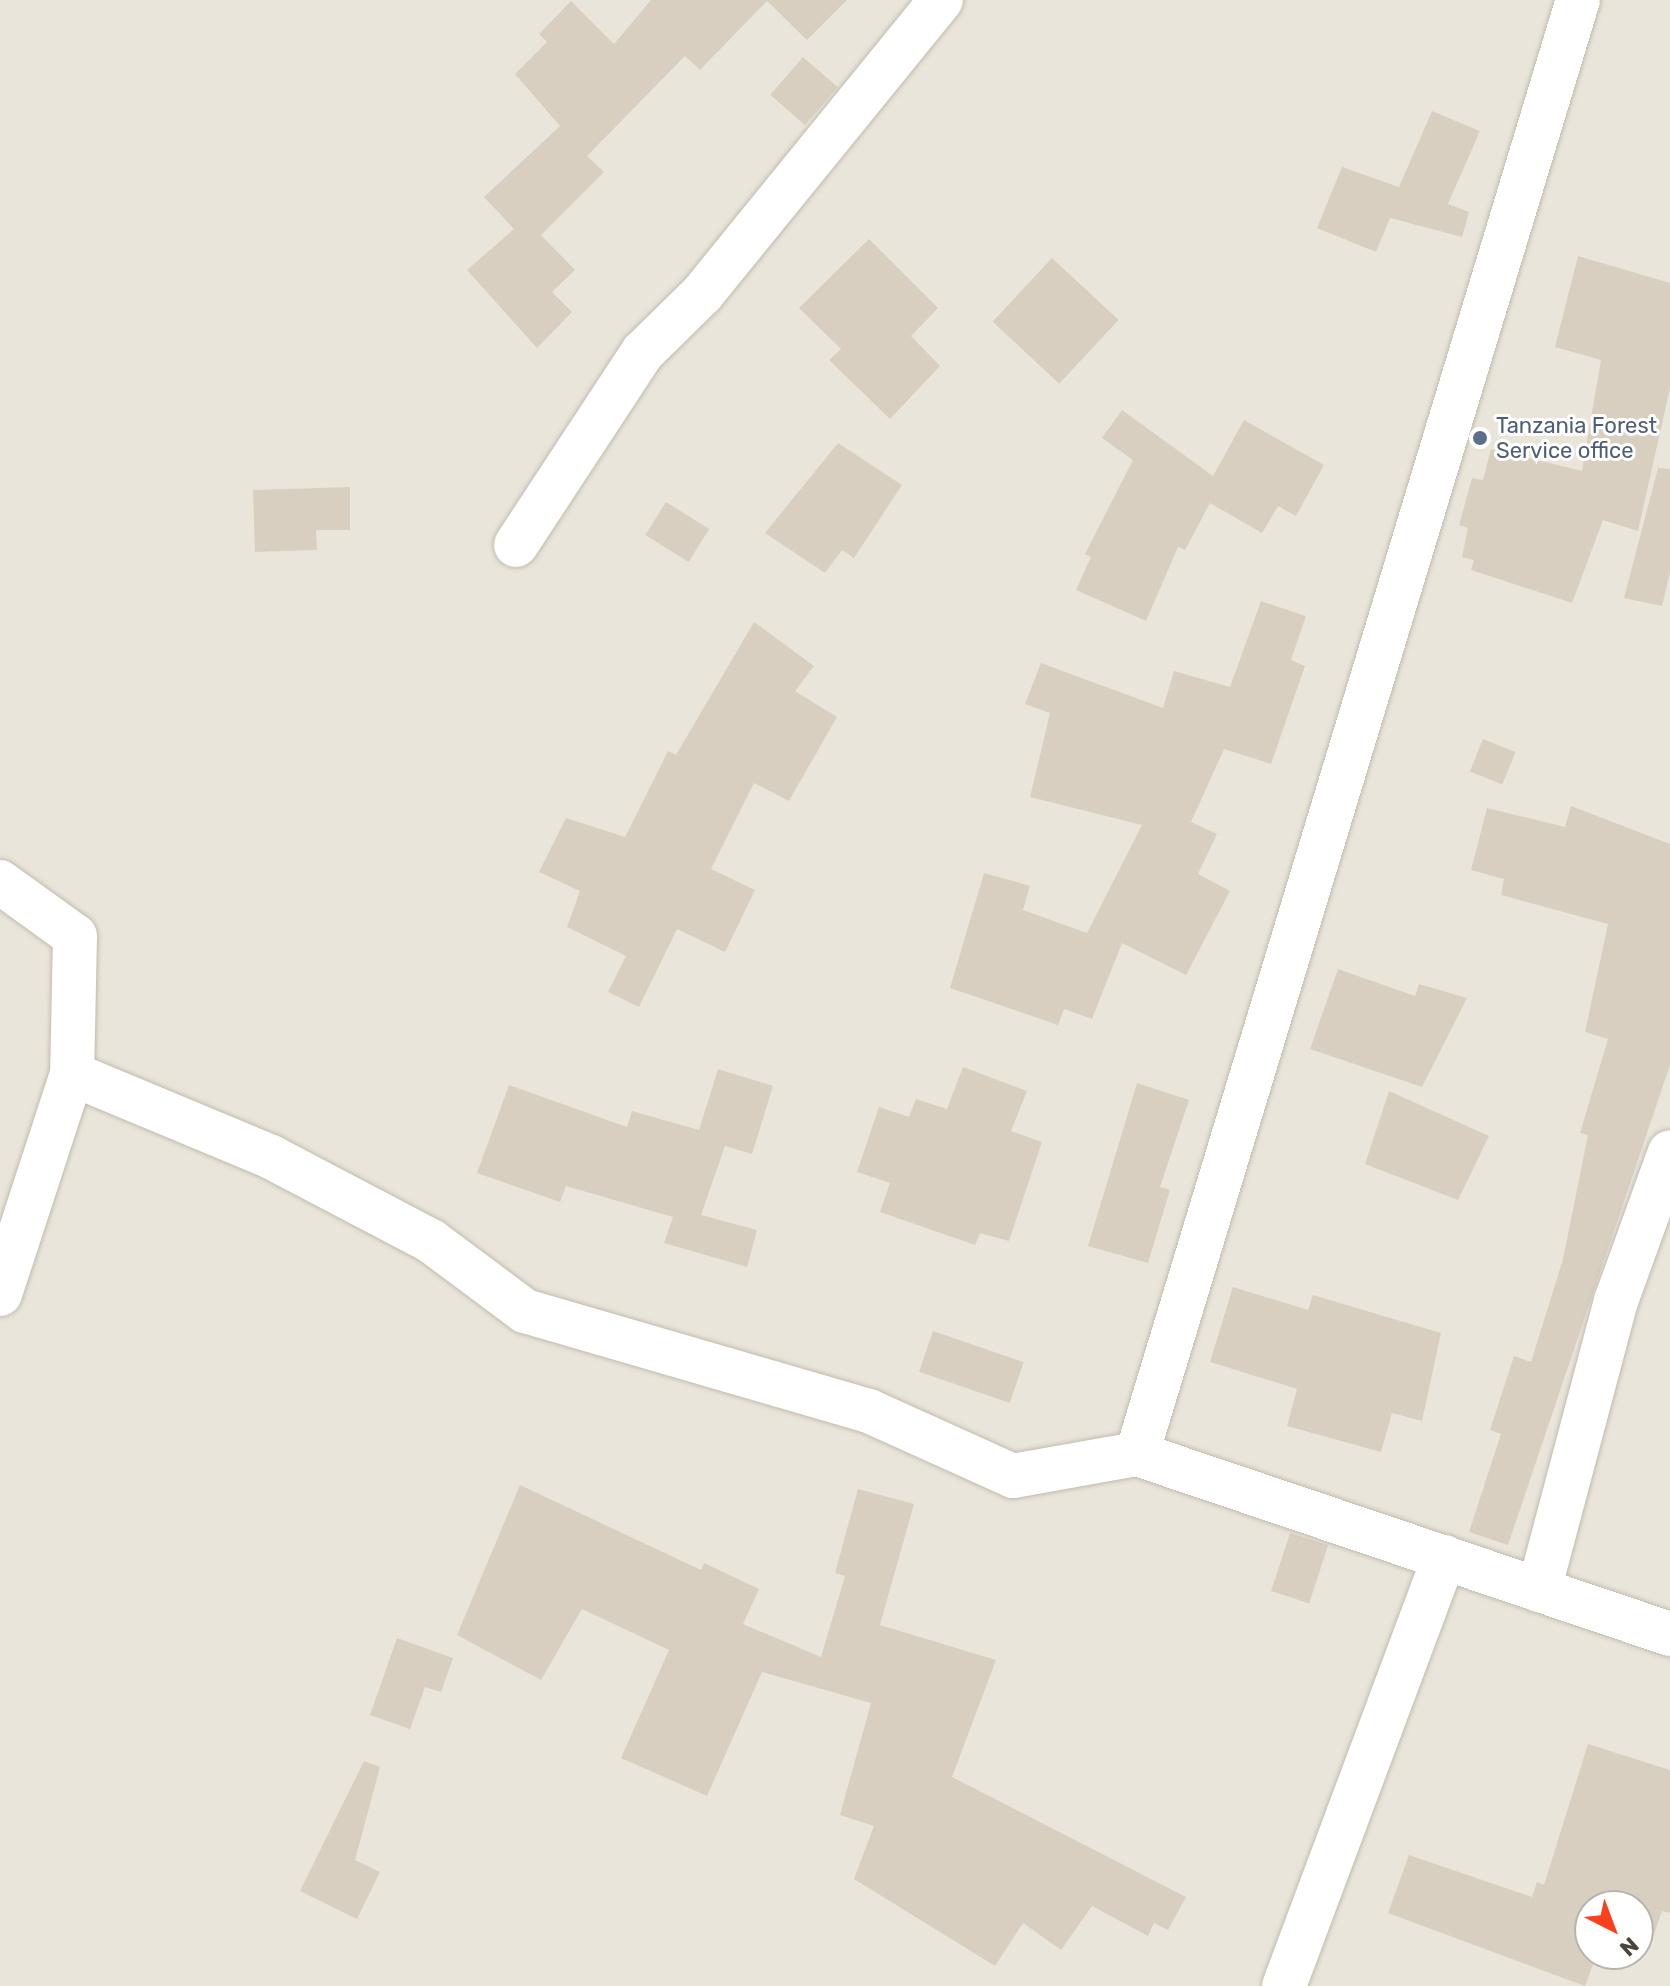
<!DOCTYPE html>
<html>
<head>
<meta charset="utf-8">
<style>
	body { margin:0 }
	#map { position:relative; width:1670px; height:1986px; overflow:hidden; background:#f6f3ec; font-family:Rubik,sans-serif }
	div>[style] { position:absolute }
	.residential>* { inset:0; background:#eae5da }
	.building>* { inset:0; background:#d8cfc1; transform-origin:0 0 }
	.roads { filter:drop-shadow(0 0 2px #c2bbae) drop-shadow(0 0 2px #c2bbae) }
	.minor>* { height:44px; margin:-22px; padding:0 22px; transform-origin:22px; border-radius:22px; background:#fff }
	.dots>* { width:22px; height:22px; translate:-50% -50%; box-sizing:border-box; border:4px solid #fff; border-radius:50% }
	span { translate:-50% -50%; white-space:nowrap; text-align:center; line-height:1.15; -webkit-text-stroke:6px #fff; paint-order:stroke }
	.service-label { font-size:22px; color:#4e5e75 }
	.left { translate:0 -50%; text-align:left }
	.north { position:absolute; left:1574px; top:1890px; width:80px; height:80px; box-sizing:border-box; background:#fff; border:2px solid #b7b4b0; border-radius:50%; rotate:138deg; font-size:22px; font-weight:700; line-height:32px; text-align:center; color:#4b4439 }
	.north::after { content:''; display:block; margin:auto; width:28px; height:36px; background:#fc3f1d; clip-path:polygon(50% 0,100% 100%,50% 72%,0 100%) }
</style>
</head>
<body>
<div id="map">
	<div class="residential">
		<i style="clip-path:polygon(evenodd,0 0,1670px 0,1670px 1986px,0 1986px,0 0,1590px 1906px,1638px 1906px,1638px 1954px,1590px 1954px,1590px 1906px)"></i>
	</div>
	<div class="building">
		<i style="clip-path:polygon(651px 0,847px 0,807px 40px,767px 1px,700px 70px,685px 56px,587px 156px,604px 172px,541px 235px,575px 270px,552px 292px,572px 312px,537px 348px,467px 270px,514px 229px,484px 197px,560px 126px,515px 74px,547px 42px,539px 34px,571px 1px,614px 44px)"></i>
		<i style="left:803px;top:57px;width:46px;height:50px;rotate:41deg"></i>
		<i style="clip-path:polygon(1432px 111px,1480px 131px,1448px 204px,1469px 212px,1462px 237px,1390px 218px,1376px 252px,1317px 228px,1342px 167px,1399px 187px)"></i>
		<i style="clip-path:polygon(869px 239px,938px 308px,911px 336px,940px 366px,890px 419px,829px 360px,841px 349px,799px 308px)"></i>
		<i style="clip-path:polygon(1578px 256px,1670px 283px,1670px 388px,1638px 531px,1603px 520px,1572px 603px,1471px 570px,1474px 560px,1462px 557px,1468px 528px,1459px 525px,1472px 478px,1483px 480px,1491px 449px,1582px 471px,1601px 360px,1555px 347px)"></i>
		<i style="left:1052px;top:258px;width:91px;height:87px;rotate:43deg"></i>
		<i style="clip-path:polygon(1122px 410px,1213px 476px,1244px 420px,1324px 465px,1296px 516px,1278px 506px,1262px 533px,1210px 503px,1185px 550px,1178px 547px,1146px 621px,1076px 590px,1091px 557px,1085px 554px,1133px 460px,1102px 438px)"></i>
		<i style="clip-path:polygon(838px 443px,902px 485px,854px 558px,842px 550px,825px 573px,765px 533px)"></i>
		<i style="clip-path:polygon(1658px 468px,1670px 469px,1670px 572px,1662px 606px,1624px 598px)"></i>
		<i style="clip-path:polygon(350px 487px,350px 530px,316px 530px,317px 550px,255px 552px,253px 490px)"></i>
		<i style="left:666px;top:502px;width:51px;height:39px;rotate:32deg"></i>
		<i style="clip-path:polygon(1261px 601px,1306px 616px,1291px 660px,1305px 666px,1271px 764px,1224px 749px,1191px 822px,1217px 834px,1198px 874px,1230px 891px,1186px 975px,1122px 943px,1092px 1019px,1064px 1009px,1058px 1025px,950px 988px,984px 873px,1030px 886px,1023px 910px,1087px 933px,1142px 825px,1030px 797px,1050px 713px,1025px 704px,1041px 663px,1163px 708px,1174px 671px,1230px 687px)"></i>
		<i style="clip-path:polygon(754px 622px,814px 666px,795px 691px,837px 717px,789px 801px,754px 783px,711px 869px,755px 890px,725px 952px,677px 929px,639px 1007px,608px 992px,626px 956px,567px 927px,580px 891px,539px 872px,566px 818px,625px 837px,668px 751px,676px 755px)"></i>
		<i style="left:1483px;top:739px;width:35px;height:35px;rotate:22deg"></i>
		<i style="clip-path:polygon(1571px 806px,1670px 844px,1670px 1065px,1508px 1545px,1469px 1532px,1501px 1434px,1490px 1430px,1514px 1356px,1531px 1362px,1563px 1259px,1588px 1135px,1580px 1133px,1608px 1039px,1585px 1032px,1608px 924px,1501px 895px,1504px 879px,1471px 870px,1487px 808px,1565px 827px)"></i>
		<i style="clip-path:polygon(1338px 969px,1415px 996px,1419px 984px,1467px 998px,1422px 1087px,1310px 1049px)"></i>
		<i style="clip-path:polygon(963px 1067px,1027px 1091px,1011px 1131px,1042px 1142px,1009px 1241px,980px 1233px,975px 1245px,880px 1212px,890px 1183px,857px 1172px,879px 1107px,909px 1117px,916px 1099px,947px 1109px)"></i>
		<i style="clip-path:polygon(718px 1069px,773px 1086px,752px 1154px,725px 1146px,701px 1215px,757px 1230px,747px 1267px,664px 1243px,673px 1217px,566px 1186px,560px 1202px,477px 1173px,509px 1085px,627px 1127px,632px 1111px,699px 1130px)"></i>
		<i style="clip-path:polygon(1137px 1083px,1189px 1100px,1160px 1187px,1170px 1190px,1148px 1263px,1088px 1246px)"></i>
		<i style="clip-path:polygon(1389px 1091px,1489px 1136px,1458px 1200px,1365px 1164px)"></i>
		<i style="clip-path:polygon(1233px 1287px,1308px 1310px,1313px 1295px,1441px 1333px,1422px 1421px,1392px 1413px,1381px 1452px,1287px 1426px,1297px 1389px,1210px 1362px)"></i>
		<i style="left:933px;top:1331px;width:96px;height:43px;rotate:19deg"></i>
		<i style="clip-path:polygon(520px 1485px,701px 1570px,704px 1563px,759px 1589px,743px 1624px,821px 1657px,845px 1576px,835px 1573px,858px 1489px,914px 1504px,880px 1625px,996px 1660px,952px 1777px,1186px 1897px,1168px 1930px,1154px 1923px,1148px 1936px,1092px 1906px,1061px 1950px,1023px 1923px,995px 1966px,854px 1879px,874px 1826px,840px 1815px,871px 1703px,762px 1672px,707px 1796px,621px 1758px,669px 1650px,582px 1609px,541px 1680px,457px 1635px)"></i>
		<i style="left:1290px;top:1533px;width:40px;height:61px;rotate:18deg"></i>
		<i style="clip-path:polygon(397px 1638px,453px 1658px,441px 1692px,425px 1687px,410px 1729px,370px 1715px)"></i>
		<i style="clip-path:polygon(1588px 1744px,1670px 1770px,1670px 1913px,1662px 1911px,1651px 1943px,1638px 1939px,1638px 1906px,1590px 1906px,1590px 1954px,1597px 1954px,1585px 1986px,1388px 1913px,1409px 1855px,1532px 1897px,1537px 1882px,1544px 1885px)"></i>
		<i style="clip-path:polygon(364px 1761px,380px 1767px,355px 1860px,380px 1872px,357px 1919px,300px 1891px)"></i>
	</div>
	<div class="roads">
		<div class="minor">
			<i style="left:516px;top:545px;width:231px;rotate:-56.7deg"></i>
			<i style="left:643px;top:352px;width:83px;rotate:-44.5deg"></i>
			<i style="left:702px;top:294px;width:379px;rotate:-50.9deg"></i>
			<i style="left:0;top:882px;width:92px;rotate:35.8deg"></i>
			<i style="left:75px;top:936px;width:138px;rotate:91.2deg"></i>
			<i style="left:72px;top:1074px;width:216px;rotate:22.6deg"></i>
			<i style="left:271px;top:1157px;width:181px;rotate:27.7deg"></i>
			<i style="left:431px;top:1241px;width:117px;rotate:36.7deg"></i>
			<i style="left:525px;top:1311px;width:358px;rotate:16.2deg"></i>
			<i style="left:869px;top:1411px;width:158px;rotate:24.3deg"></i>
			<i style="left:1013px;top:1476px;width:126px;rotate:-10.1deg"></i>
			<i style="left:1137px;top:1454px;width:563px;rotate:18.66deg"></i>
			<i style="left:0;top:1294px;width:231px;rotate:-71.9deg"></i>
			<i style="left:1137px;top:1454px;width:1519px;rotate:-73.13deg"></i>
			<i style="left:1539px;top:1590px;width:299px;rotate:-75.1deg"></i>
			<i style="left:1616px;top:1301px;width:158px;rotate:-70.1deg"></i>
			<i style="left:1284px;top:1986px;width:458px;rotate:-69.5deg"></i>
		</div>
	</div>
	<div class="dots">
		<i style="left:1480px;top:438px;background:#5c6f8a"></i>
	</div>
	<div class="service-label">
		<span class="left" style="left:1496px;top:438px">Tanzania Forest<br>Service office</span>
	</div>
	<div class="north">N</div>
</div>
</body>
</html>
